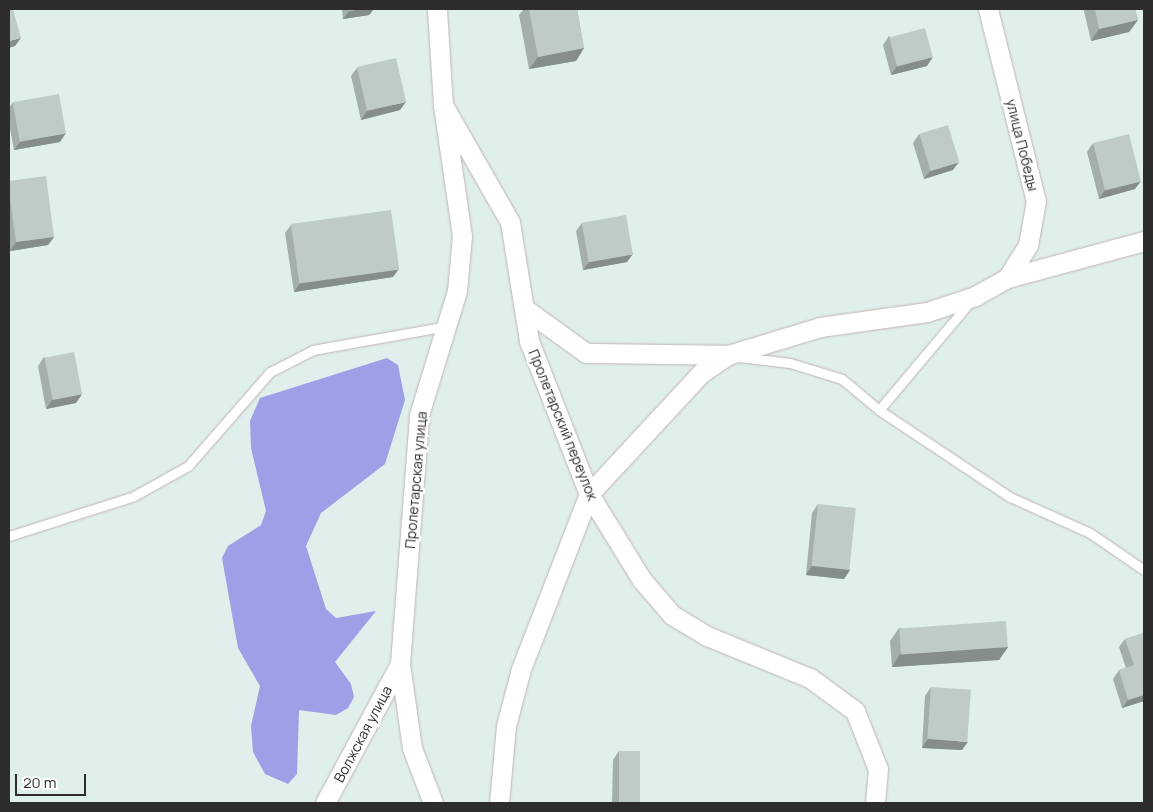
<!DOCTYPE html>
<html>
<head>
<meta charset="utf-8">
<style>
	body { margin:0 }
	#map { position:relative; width:1153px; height:812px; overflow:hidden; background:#dfefec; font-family:Manrope,sans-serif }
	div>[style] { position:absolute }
	.green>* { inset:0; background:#9ba0e7 }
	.roads { filter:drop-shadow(0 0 1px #c1b4b3) drop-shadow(0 0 1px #c1b4b3) }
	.service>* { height:9px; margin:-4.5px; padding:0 4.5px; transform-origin:4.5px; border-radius:4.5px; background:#fff }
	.minor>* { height:19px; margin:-9.5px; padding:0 9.5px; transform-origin:9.5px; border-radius:9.5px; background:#fff }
	.wall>* { inset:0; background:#a4afad }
	.shaded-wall>* { inset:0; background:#868e8d }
	.building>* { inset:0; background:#bfcbc9; transform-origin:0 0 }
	span { translate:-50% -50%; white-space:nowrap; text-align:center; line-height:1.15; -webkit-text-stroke:4.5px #fff; paint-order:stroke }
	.street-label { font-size:14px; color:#2d2d2d }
	.frame { position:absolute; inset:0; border:10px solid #2d2d2d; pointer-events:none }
	.scale { position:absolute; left:15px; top:774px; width:71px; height:22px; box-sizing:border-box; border:2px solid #2d2d2d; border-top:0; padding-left:6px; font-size:15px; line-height:18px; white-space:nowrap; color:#2d2d2d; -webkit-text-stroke:4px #fff; paint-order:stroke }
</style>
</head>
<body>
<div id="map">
	<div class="green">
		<i style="clip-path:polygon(387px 358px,398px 365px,405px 400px,385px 464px,321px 513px,306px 546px,326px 609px,336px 618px,376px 611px,335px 662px,351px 684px,354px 697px,348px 708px,336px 715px,299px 710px,297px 774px,288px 784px,265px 774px,253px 752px,251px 726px,260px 686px,238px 648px,222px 558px,228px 546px,261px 525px,266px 511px,251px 448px,250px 421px,260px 398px)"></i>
	</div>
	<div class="roads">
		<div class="service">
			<i style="left:740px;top:357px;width:50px;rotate:6.8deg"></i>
			<i style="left:790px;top:363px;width:54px;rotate:17.1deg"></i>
			<i style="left:842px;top:379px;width:48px;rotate:40deg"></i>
			<i style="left:879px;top:410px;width:157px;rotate:33.6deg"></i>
			<i style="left:1010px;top:497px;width:88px;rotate:24.2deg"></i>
			<i style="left:1090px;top:533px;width:65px;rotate:34.4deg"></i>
			<i style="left:879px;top:410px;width:141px;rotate:-49.9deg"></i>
			<i style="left:9px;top:536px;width:131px;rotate:-17.7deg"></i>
			<i style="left:134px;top:496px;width:62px;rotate:-29.1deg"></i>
			<i style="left:188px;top:466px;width:125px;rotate:-48.9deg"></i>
			<i style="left:270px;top:372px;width:48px;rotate:-27.1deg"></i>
			<i style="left:313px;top:350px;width:137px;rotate:-10.1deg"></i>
		</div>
		<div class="minor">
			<i style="left:988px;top:9px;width:198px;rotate:76deg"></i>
			<i style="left:1036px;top:201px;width:45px;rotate:100.3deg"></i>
			<i style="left:1028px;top:245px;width:39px;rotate:122deg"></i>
			<i style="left:443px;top:105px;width:135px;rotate:60.2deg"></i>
			<i style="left:510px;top:222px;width:121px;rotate:80.9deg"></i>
			<i style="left:529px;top:341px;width:164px;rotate:68.6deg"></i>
			<i style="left:589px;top:494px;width:101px;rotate:58.4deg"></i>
			<i style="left:642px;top:580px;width:46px;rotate:49.4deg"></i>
			<i style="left:672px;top:615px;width:41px;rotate:31deg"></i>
			<i style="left:707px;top:636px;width:111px;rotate:22.2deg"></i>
			<i style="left:810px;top:678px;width:56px;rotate:36.3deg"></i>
			<i style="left:855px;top:711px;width:62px;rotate:68.4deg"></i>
			<i style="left:878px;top:769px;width:34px;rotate:95deg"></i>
			<i style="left:525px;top:309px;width:75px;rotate:35.8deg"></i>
			<i style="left:586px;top:353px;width:142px;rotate:0.8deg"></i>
			<i style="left:325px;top:803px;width:158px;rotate:-61.7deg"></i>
			<i style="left:433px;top:803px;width:59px;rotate:-110.9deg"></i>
			<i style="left:412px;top:748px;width:85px;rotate:-98.1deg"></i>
			<i style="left:400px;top:664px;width:250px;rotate:-85.6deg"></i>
			<i style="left:419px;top:415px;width:130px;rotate:-73deg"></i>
			<i style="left:457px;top:291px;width:55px;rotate:-84.8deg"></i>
			<i style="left:462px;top:236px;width:132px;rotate:-98.3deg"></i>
			<i style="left:443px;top:105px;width:96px;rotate:-93.6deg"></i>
			<i style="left:499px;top:803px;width:77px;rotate:-84.8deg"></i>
			<i style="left:506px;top:726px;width:59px;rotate:-75.3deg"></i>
			<i style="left:521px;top:669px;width:188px;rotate:-68.8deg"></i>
			<i style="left:589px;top:494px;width:165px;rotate:-47.2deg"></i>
			<i style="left:701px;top:373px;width:32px;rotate:-34deg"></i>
			<i style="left:728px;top:355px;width:96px;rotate:-16.9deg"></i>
			<i style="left:820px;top:327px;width:108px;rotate:-8deg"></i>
			<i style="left:927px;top:312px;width:51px;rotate:-18.4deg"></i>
			<i style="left:975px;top:296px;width:37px;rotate:-29deg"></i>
			<i style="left:1007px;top:278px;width:142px;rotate:-15.1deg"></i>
		</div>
	</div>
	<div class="wall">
		<i style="clip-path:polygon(342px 9px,374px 9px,369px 15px,343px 19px)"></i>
		<i style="clip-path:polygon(524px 9px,577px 9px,584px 48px,576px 61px,529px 69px,519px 15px)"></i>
		<i style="clip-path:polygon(1085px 9px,1135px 9px,1138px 20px,1129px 32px,1091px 41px,1084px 11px)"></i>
		<i style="clip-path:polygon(889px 36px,927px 66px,891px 75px,883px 45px)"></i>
		<i style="clip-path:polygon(357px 68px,400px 110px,361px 120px,351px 76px)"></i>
		<i style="clip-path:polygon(13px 102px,60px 142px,14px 150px,9px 123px,9px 108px)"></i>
		<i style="clip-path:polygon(919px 134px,953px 170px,924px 179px,913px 143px)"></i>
		<i style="clip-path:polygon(1093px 143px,1135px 189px,1099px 199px,1087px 152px)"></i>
		<i style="clip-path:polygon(9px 181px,54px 237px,48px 245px,10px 251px,9px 242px)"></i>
		<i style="clip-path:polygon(582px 223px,627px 262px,583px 270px,576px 231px)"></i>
		<i style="clip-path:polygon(291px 225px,393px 277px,294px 292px,285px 233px)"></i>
		<i style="clip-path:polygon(44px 357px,82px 394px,76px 403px,46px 409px,38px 366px)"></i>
		<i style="clip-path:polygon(818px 504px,850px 570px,844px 579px,806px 575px,812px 513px)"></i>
		<i style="clip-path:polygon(899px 628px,1008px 647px,999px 660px,892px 667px,890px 641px)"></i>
		<i style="clip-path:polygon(1144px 633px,1144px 701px,1122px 708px,1113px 679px,1119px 670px,1126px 668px,1119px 647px,1125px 639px)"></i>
		<i style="clip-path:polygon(931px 687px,962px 750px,922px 748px,925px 696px)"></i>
		<i style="clip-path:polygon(619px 751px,639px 803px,612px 803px,613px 760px)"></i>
	</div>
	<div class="shaded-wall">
		<i style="clip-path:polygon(361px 9px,374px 9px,369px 15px,343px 19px,349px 11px)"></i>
		<i style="clip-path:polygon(1138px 20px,1129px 32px,1091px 41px,1099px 29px)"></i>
		<i style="clip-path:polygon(21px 38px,15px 46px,9px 48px,9px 41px)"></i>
		<i style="clip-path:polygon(584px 48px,576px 61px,529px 69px,538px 57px)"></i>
		<i style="clip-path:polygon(933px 57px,927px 66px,891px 75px,897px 66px)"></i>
		<i style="clip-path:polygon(406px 102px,400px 110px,361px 120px,367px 111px)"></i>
		<i style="clip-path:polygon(66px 133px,60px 142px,14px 150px,20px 142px)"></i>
		<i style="clip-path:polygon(959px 162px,953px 170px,924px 179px,930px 171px)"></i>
		<i style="clip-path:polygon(1141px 181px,1135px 189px,1099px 199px,1105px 190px)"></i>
		<i style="clip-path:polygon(54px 237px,48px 245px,10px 251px,16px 242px)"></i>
		<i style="clip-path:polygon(633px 254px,627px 262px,583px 270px,589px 262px)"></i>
		<i style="clip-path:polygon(399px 269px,393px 277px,294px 292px,300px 283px)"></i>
		<i style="clip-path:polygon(82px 394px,76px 403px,46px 409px,52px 400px)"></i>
		<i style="clip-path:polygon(812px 566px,850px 570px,844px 579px,806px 575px)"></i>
		<i style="clip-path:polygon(1008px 647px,999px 660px,892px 667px,900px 654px)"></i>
		<i style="clip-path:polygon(1144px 695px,1144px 701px,1122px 708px,1128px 700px)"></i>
		<i style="clip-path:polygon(928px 739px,968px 742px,962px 750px,922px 748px)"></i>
	</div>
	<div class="building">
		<i style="clip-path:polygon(9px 9px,13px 9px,21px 38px,9px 41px)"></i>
		<i style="clip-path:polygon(349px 9px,361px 9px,349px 11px)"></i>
		<i style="clip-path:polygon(529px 9px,577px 9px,584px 48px,538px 57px)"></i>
		<i style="clip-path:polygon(1095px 9px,1135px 9px,1138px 20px,1099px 29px)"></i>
		<i style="left:925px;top:28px;width:30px;height:37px;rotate:75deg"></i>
		<i style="left:396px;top:58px;width:45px;height:40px;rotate:77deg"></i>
		<i style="left:59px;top:94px;width:40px;height:47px;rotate:80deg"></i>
		<i style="left:948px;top:125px;width:39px;height:30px;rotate:73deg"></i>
		<i style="left:1129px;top:134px;width:49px;height:37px;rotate:76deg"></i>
		<i style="clip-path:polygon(46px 176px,54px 237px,16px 242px,9px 191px,9px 181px)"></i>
		<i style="left:391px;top:210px;width:60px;height:101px;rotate:82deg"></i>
		<i style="left:626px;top:215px;width:40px;height:45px;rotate:80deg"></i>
		<i style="left:74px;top:352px;width:43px;height:30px;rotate:79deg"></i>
		<i style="left:818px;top:504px;width:38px;height:62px;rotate:6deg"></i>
		<i style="left:1006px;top:621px;width:26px;height:107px;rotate:86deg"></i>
		<i style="clip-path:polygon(1144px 633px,1144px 695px,1128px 700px,1119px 670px,1134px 665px,1125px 639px)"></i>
		<i style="left:931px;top:687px;width:40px;height:52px;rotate:4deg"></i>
		<i style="left:619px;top:751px;width:21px;height:52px"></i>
	</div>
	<div class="street-label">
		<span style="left:1022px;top:145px;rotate:76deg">улица Победы</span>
		<span style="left:563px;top:425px;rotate:68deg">Пролетарский переулок</span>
		<span style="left:416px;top:480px;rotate:-85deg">Пролетарская улица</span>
		<span style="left:363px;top:734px;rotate:-62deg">Волжская улица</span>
	</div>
	<div class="frame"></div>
	<div class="scale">20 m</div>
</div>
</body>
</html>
